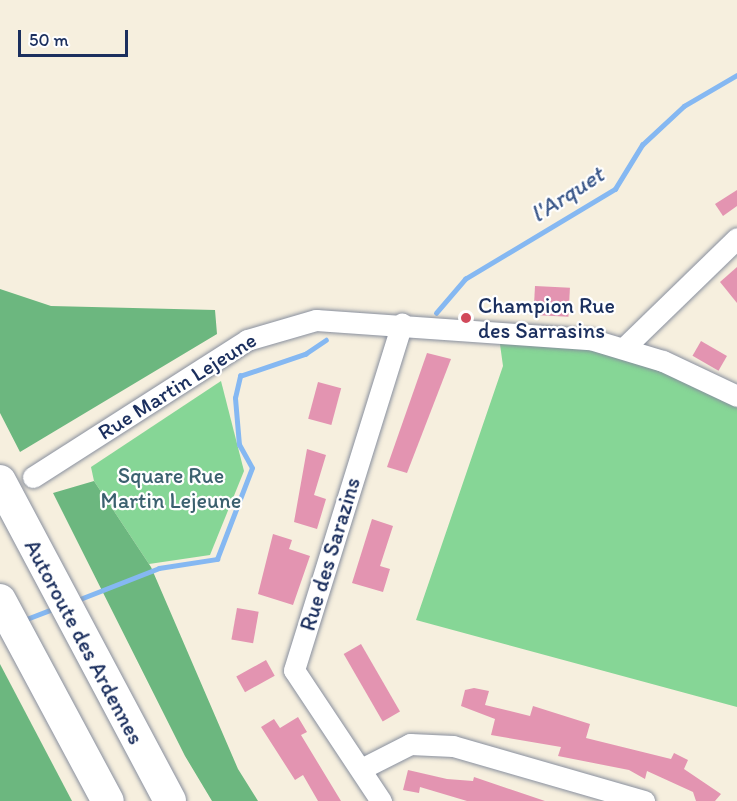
<!DOCTYPE html>
<html>
<head>
<meta charset="utf-8">
<style>
	body { margin:0 }
	#map { position:relative; width:737px; height:801px; overflow:hidden; background:#f6efde; font-family:Itim,sans-serif }
	div>[style] { position:absolute }
	.green>* { inset:0; background:#86d696 }
	.forest>* { inset:0; background:#6cb77f }
	.stream>* { height:4.5px; margin:-2.25px; padding:0 2.25px; transform-origin:2.25px; border-radius:2.25px; background:#85b8f2 }
	.building>* { inset:0; background:#e394b1; transform-origin:0 0 }
	.roads { filter:drop-shadow(0 0 2px #888f9e) drop-shadow(0 0 2px #888f9e) }
	.minor>* { height:21px; margin:-10.5px; padding:0 10.5px; transform-origin:10.5px; border-radius:10.5px; background:#fff }
	.highway>* { height:32px; margin:-16px; padding:0 16px; transform-origin:16px; border-radius:16px; background:#fff }
	.dots>* { width:16px; height:16px; translate:-50% -50%; box-sizing:border-box; border:3px solid #fff; border-radius:50% }
	span { translate:-50% -50%; white-space:nowrap; text-align:center; line-height:1.15; -webkit-text-stroke:4.5px #fff; paint-order:stroke }
	.poi-label { font-size:22px; color:#1b2f5e }
	.left { translate:0 -50%; text-align:left }
	.street-label { font-size:22px; color:#1b2f5e }
	.park-label { font-size:22px; color:#3b616f }
	.water-label { font-size:24px; color:#3b588a; font-style:italic }
	.scale { position:absolute; left:18px; top:30px; width:110px; height:27px; box-sizing:border-box; border:3px solid #1b2f5e; border-top:0; padding-left:8px; font-size:18px; line-height:21px; white-space:nowrap; color:#1b2f5e; -webkit-text-stroke:4px #fff; paint-order:stroke }
</style>
</head>
<body>
<div id="map">
	<div class="green">
		<i style="clip-path:polygon(498px 330px,553px 334px,737px 396px,737px 707px,416px 620px,503px 366px)"></i>
		<i style="clip-path:polygon(221px 381px,244px 471px,210px 555px,149px 564px,94px 481px,91px 467px)"></i>
	</div>
	<div class="forest">
		<i style="clip-path:polygon(0 289px,51px 306px,215px 310px,217px 334px,20px 452px,0 413px)"></i>
		<i style="clip-path:polygon(94px 481px,151px 567px,238px 769px,258px 801px,212px 801px,185px 756px,53px 493px)"></i>
		<i style="clip-path:polygon(0 664px,72px 801px,0 801px)"></i>
	</div>
	<div class="stream">
		<i style="left:436px;top:313px;width:45px;rotate:-49.5deg"></i>
		<i style="left:465px;top:279px;width:175px;rotate:-31deg"></i>
		<i style="left:615px;top:189px;width:52px;rotate:-58.5deg"></i>
		<i style="left:642px;top:145px;width:57px;rotate:-42.9deg"></i>
		<i style="left:684px;top:106px;width:61px;rotate:-30.3deg"></i>
		<i style="left:75px;top:601px;width:90px;rotate:-21.4deg"></i>
		<i style="left:159px;top:568px;width:59px;rotate:-8.8deg"></i>
		<i style="left:217px;top:559px;width:97px;rotate:-69deg"></i>
		<i style="left:252px;top:468px;width:26px;rotate:-119deg"></i>
		<i style="left:239px;top:445px;width:47px;rotate:-94.9deg"></i>
		<i style="left:235px;top:398px;width:23px;rotate:-77deg"></i>
		<i style="left:240px;top:376px;width:69px;rotate:-18.7deg"></i>
		<i style="left:305px;top:354px;width:25px;rotate:-34deg"></i>
		<i style="left:24px;top:620px;width:34px;rotate:-21deg"></i>
	</div>
	<div class="building">
		<i style="clip-path:polygon(737px 190px,737px 206px,723px 216px,715px 204px)"></i>
		<i style="clip-path:polygon(737px 267px,737px 303px,720px 282px)"></i>
		<i style="left:535px;top:286px;width:35px;height:29px;rotate:3deg"></i>
		<i style="left:701px;top:341px;width:30px;height:17px;rotate:30deg"></i>
		<i style="clip-path:polygon(427px 353px,451px 359px,407px 473px,387px 467px)"></i>
		<i style="left:318px;top:382px;width:24px;height:38px;rotate:15deg"></i>
		<i style="clip-path:polygon(307px 449px,326px 455px,314px 495px,326px 499px,317px 529px,294px 522px)"></i>
		<i style="clip-path:polygon(372px 519px,393px 526px,380px 566px,390px 569px,383px 592px,352px 583px)"></i>
		<i style="clip-path:polygon(273px 534px,292px 540px,289px 549px,310px 556px,293px 605px,258px 594px)"></i>
		<i style="left:237px;top:608px;width:22px;height:32px;rotate:10deg"></i>
		<i style="left:361px;top:644px;width:78px;height:20px;rotate:60deg"></i>
		<i style="left:266px;top:660px;width:18px;height:34px;rotate:61deg"></i>
		<i style="clip-path:polygon(474px 688px,489px 691px,485px 705px,530px 716px,533px 706px,590px 724px,586px 738px,671px 759px,674px 753px,688px 760px,684px 769px,721px 794px,715px 801px,696px 801px,693px 792px,647px 771px,645px 779px,629px 770px,558px 756px,561px 747px,491px 735px,495px 719px,461px 706px,465px 690px)"></i>
		<i style="clip-path:polygon(298px 717px,307px 732px,301px 735px,341px 801px,318px 801px,303px 775px,295px 780px,261px 727px,274px 719px,280px 728px)"></i>
		<i style="clip-path:polygon(408px 770px,447px 779px,473px 781px,474px 777px,545px 801px,467px 801px,420px 787px,419px 793px,403px 790px)"></i>
	</div>
	<div class="roads">
		<div class="minor">
			<i style="left:625px;top:347px;width:156px;rotate:-44.2deg"></i>
			<i style="left:33px;top:477px;width:254px;rotate:-32.6deg"></i>
			<i style="left:247px;top:340px;width:72px;rotate:-16.2deg"></i>
			<i style="left:316px;top:320px;width:275px;rotate:4deg"></i>
			<i style="left:590px;top:339px;width:76px;rotate:16.8deg"></i>
			<i style="left:663px;top:361px;width:82px;rotate:25.3deg"></i>
			<i style="left:361px;top:769px;width:55px;rotate:-27deg"></i>
			<i style="left:410px;top:744px;width:43px;rotate:2.7deg"></i>
			<i style="left:453px;top:746px;width:199px;rotate:16.1deg"></i>
			<i style="left:381px;top:801px;width:157px;rotate:-123.6deg"></i>
			<i style="left:294px;top:670px;width:363px;rotate:-72.7deg"></i>
		</div>
		<div class="highway">
			<i style="left:0;top:481px;width:362px;rotate:62deg"></i>
			<i style="left:0;top:600px;width:228px;rotate:61.8deg"></i>
		</div>
	</div>
	<div class="dots">
		<i style="left:466px;top:318px;background:#d1495b"></i>
	</div>
	<div class="poi-label">
		<span class="left" style="left:478px;top:318px">Champion Rue<br>des Sarrasins</span>
	</div>
	<div class="street-label">
		<span style="left:177px;top:386px;rotate:-32deg">Rue Martin Lejeune</span>
		<span style="left:330px;top:554px;rotate:-73deg">Rue des Sarazins</span>
		<span style="left:84px;top:642px;rotate:62deg">Autoroute des Ardennes</span>
	</div>
	<div class="park-label">
		<span style="left:171px;top:488px">Square Rue<br>Martin Lejeune</span>
	</div>
	<div class="water-label">
		<span style="left:567px;top:194px;rotate:-33deg">l'Arquet</span>
	</div>
	<div class="scale">50 m</div>
</div>
</body>
</html>
